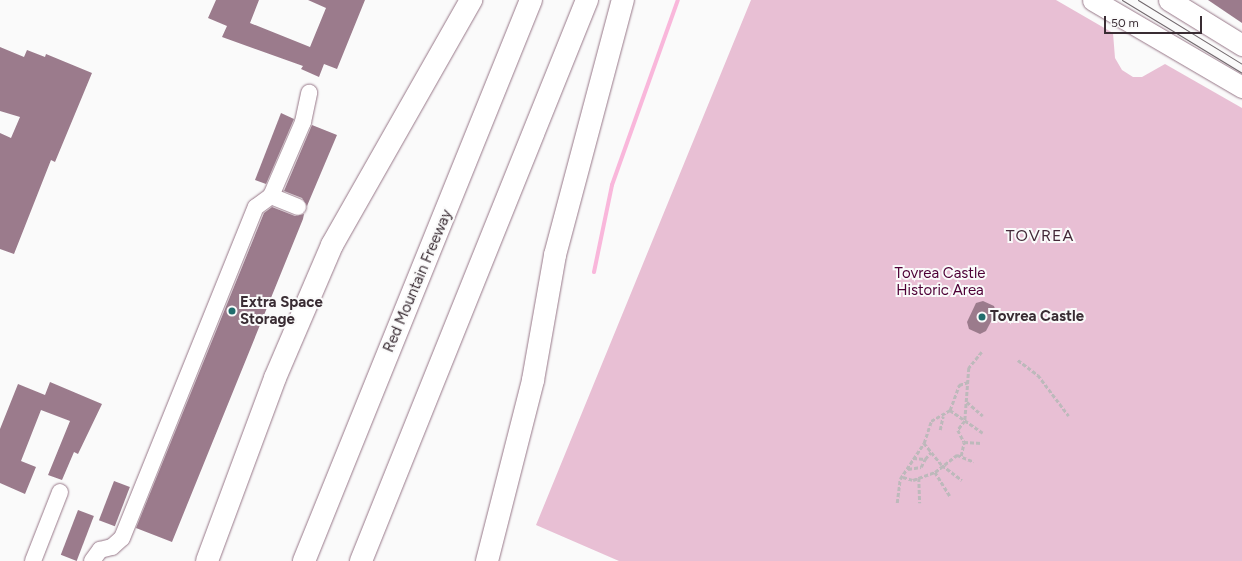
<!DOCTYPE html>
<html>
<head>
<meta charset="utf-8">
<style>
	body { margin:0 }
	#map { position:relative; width:1242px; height:561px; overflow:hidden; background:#fafafa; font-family:Figtree,sans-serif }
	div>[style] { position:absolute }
	.green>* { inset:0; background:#e8bfd4 }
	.stream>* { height:4px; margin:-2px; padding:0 2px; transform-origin:2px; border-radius:2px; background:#f9b7db }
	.building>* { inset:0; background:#9b7b8c; transform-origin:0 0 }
	.path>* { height:2.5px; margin-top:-1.25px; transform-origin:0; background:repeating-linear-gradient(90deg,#bdb9bb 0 4px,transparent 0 6px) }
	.roads { filter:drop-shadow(0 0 1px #977788) drop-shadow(0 0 1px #977788) }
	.minor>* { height:16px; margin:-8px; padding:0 8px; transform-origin:8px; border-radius:8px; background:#fff }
	.major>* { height:21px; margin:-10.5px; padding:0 10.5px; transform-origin:10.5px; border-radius:10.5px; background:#fff }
	.highway>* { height:22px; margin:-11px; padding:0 11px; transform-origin:11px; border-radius:11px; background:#fff }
	.tram>* { height:1px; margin:-0.5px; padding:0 0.5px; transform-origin:0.5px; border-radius:0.5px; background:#71686d }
	.dots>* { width:11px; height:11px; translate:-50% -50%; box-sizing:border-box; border:2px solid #fafafa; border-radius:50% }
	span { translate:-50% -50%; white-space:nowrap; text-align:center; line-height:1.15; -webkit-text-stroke:4px #fafafa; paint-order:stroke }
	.park-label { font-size:15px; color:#4e0036 }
	.street-label { font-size:15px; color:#392c33 }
	.poi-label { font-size:15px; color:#392c33; font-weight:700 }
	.left { translate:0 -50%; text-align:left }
	.neighbourhood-label { font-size:16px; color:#442938; letter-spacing:1px }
	.scale { position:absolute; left:1104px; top:16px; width:98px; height:18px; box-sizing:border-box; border:2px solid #392c33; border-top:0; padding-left:5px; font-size:12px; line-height:14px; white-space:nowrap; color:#392c33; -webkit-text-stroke:3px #fafafa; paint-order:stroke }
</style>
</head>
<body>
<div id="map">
	<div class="green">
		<i style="clip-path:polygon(751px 0,1056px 0,1113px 33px,1115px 58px,1122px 70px,1133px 77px,1142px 77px,1165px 64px,1242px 108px,1242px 561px,619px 561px,536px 525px)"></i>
	</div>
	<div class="stream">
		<i style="left:594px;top:272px;width:89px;rotate:-78.3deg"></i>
		<i style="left:612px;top:185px;width:196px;rotate:-70.4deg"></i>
	</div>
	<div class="building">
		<i style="clip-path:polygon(216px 0,259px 0,250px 23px,310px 47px,326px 8px,308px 0,365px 0,337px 69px,324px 64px,319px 77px,301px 69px,303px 66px,222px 37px,227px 26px,208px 18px)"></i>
		<i style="clip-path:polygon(1208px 0,1242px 0,1242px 23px)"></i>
		<i style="clip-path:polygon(0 47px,24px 57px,27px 50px,45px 57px,46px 54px,92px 73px,55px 162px,51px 160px,14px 254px,0 249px,0 133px,11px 138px,20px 117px,0 111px)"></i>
		<i style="clip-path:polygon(281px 113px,294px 119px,266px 184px,255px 180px)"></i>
		<i style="clip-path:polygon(312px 125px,337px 135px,307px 206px,302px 198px,284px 191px)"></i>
		<i style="clip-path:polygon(272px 207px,295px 216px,304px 214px,303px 219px,172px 542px,136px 528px,264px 213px)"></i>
		<i style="clip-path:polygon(983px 301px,994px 306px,996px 312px,986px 331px,980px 334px,969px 329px,967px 322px,976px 303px)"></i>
		<i style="clip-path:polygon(50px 382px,102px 404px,78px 454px,74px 452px,62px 480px,48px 475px,70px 421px,41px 410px,21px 461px,36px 467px,25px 494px,0 483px,0 429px,18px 384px,45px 395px)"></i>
		<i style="left:114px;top:481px;width:17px;height:42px;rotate:21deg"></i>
		<i style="left:78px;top:510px;width:17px;height:48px;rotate:21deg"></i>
	</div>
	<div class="path">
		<i style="left:982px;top:352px;width:21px;rotate:129deg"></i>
		<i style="left:969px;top:368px;width:53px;rotate:94.3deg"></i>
		<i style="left:965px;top:421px;width:11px;rotate:128deg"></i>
		<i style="left:958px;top:430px;width:13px;rotate:63deg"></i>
		<i style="left:964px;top:442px;width:18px;rotate:3deg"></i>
		<i style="left:1018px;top:360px;width:25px;rotate:37deg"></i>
		<i style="left:1038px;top:375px;width:51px;rotate:52.9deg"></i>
		<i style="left:967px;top:402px;width:21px;rotate:41deg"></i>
		<i style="left:950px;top:410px;width:40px;rotate:34.9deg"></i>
		<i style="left:940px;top:430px;width:14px;rotate:-78deg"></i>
		<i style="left:924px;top:443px;width:28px;rotate:51deg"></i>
		<i style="left:942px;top:465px;width:25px;rotate:37deg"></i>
		<i style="left:961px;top:456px;width:14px;rotate:-78deg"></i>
		<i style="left:913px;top:458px;width:12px;rotate:5deg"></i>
		<i style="left:925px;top:459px;width:9px;rotate:-49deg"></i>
		<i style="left:908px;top:469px;width:13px;rotate:-9deg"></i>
		<i style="left:921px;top:467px;width:9px;rotate:-63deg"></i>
		<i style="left:935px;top:472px;width:28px;rotate:58deg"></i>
		<i style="left:903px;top:477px;width:10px;rotate:17deg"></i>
		<i style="left:913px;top:480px;width:23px;rotate:-20deg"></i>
		<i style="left:935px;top:472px;width:28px;rotate:-38deg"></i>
		<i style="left:957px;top:455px;width:18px;rotate:22deg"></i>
		<i style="left:919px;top:478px;width:25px;rotate:88deg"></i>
		<i style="left:897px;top:503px;width:24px;rotate:-83deg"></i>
		<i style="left:900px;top:479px;width:43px;rotate:-56.3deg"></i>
		<i style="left:924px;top:443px;width:23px;rotate:-72deg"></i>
		<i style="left:931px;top:421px;width:22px;rotate:-30deg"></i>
		<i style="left:950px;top:410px;width:27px;rotate:-70deg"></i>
		<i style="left:959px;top:385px;width:9px;rotate:-18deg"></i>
	</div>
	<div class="roads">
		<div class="minor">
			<i style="left:271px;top:196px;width:29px;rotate:22deg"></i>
			<i style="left:33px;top:561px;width:74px;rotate:-68.6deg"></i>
			<i style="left:92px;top:561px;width:14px;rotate:-54deg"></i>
			<i style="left:100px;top:550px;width:12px;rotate:-14deg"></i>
			<i style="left:112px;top:547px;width:13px;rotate:-42deg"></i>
			<i style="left:122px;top:538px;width:357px;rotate:-68deg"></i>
			<i style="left:256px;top:207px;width:19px;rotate:-36deg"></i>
			<i style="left:271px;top:196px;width:81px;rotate:-66.6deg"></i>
			<i style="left:303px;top:122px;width:30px;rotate:-78deg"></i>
		</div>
		<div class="major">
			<i style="left:1093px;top:0;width:173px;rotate:30.3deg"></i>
			<i style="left:1169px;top:0;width:86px;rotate:31.7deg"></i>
		</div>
		<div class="highway">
			<i style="left:207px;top:561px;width:195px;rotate:-69.6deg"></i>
			<i style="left:275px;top:378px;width:145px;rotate:-66.8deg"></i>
			<i style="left:332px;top:245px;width:282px;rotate:-60.4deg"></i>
			<i style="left:304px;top:561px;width:605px;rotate:-67.97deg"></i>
			<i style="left:361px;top:561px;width:605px;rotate:-68.06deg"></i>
			<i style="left:487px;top:561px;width:187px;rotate:-75.7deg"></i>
			<i style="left:533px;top:380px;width:127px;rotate:-80deg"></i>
			<i style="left:555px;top:255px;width:264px;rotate:-75.1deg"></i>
		</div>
	</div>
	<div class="tram">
		<i style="left:1122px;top:0;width:140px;rotate:31.3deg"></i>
		<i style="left:1138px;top:0;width:122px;rotate:31.6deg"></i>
	</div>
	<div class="dots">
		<i style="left:232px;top:311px;background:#216d6d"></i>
		<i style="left:982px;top:317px;background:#216d6d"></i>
	</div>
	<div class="park-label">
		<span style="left:940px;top:282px">Tovrea Castle<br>Historic Area</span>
	</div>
	<div class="street-label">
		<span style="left:418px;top:281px;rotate:-67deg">Red Mountain Freeway</span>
	</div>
	<div class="poi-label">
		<span class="left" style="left:240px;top:311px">Extra Space<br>Storage</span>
		<span class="left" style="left:990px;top:317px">Tovrea Castle</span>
	</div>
	<div class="neighbourhood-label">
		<span style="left:1040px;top:236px">TOVREA</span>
	</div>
	<div class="scale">50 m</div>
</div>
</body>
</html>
